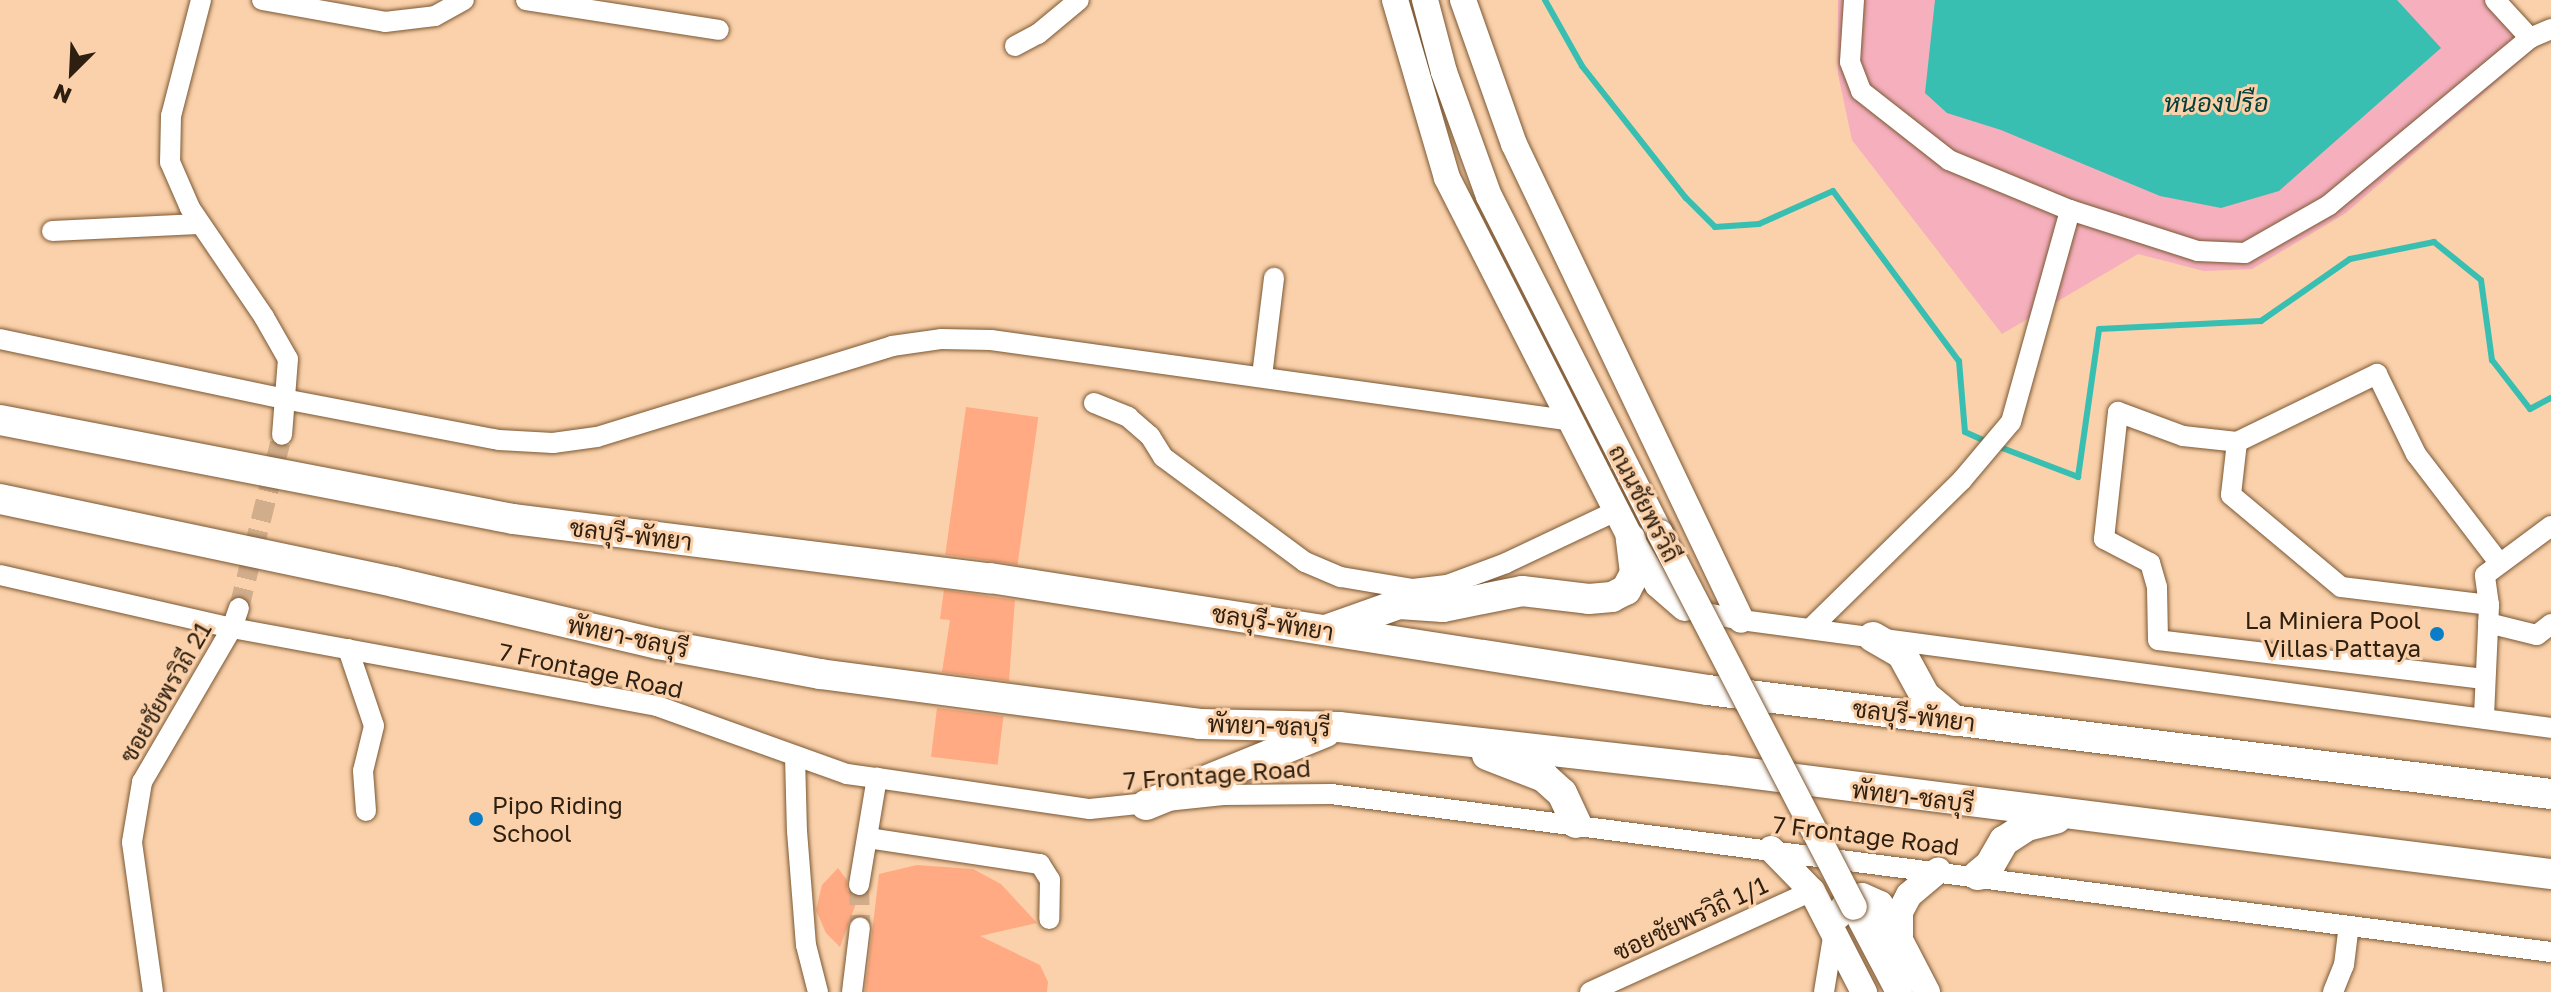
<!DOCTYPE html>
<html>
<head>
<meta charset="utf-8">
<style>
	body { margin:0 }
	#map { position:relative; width:2551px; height:992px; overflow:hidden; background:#fad1aa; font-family:"Golos Text",Sarabun,sans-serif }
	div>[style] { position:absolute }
	.green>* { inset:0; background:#f6afbd }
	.water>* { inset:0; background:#38bfb2 }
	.stream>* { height:6px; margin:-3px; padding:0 3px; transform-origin:3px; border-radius:3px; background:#38bfb2 }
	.building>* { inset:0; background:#ffaa82; transform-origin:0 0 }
	.minor-tunnel>* { height:20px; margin-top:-10px; transform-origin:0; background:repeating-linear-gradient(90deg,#d1ad8b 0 20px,transparent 0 30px) }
	.roads { filter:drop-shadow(0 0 2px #7b5834) drop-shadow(0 0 2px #7b5834) }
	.minor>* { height:20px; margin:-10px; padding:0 10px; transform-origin:10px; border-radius:10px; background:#fff }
	.major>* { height:26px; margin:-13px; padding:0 13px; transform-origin:13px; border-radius:13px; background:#fff }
	.highway>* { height:30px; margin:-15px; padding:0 15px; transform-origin:15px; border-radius:15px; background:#fff }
	.bridges { filter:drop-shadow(0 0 2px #7b5834) drop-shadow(0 0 2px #7b5834) }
	.major-bridge>* { height:26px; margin:-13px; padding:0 13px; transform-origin:13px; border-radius:13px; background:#fff }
	.dots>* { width:22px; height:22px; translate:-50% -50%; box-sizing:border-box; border:4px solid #fad1aa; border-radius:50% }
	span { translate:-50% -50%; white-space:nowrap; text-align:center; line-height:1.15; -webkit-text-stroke:6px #fad1aa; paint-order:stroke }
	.street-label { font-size:24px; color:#2e1f10 }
	.poi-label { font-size:24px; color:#2e1f10 }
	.right { translate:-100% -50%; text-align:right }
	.left { translate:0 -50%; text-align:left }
	.water-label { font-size:26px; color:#013f3a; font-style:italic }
	.north { position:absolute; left:32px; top:32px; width:80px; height:80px; -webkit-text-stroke:6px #fad1aa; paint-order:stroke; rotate:204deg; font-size:22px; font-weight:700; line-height:32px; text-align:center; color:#2e1f10 }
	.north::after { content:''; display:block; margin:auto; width:28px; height:36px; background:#2e1f10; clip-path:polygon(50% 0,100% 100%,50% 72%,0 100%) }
</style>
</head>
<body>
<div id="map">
	<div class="green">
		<i style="clip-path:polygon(1838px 0,2507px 0,2540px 44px,2346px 213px,2252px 269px,2204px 271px,2138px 254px,2002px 334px,1852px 140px,1838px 74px)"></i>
	</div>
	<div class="water">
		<i style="clip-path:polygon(1935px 0,2397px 0,2441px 48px,2279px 191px,2221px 208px,2160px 196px,2001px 130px,1947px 113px,1925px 93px)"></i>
	</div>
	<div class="stream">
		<i style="left:1545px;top:0;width:76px;rotate:60.7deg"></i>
		<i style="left:1582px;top:66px;width:168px;rotate:51.8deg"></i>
		<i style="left:1686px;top:198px;width:41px;rotate:45deg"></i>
		<i style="left:1715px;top:227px;width:44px;rotate:-3.9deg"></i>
		<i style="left:1759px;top:224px;width:81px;rotate:-24deg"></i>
		<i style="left:1833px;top:191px;width:212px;rotate:53.5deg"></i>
		<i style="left:1959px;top:361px;width:71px;rotate:85.2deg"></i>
		<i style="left:1965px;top:432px;width:24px;rotate:24deg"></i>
		<i style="left:1997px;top:446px;width:87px;rotate:20.9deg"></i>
		<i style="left:2078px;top:477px;width:149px;rotate:-81.9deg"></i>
		<i style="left:2099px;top:329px;width:162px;rotate:-2.8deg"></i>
		<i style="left:2261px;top:321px;width:108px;rotate:-34.9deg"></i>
		<i style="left:2350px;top:259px;width:86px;rotate:-11.4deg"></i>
		<i style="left:2434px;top:242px;width:60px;rotate:39deg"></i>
		<i style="left:2481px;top:280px;width:81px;rotate:82.2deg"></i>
		<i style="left:2492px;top:360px;width:62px;rotate:52.2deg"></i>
		<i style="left:2530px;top:409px;width:24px;rotate:-28deg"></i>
	</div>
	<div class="building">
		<i style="left:966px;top:407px;width:73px;height:149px;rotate:8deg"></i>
		<i style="clip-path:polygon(944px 590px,1015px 600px,1009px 681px,942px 672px,950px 620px,940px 619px)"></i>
		<i style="left:937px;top:708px;width:67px;height:49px;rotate:7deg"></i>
		<i style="clip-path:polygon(917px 865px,973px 869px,1001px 884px,1037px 923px,980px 936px,1040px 965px,1048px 982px,1047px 992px,865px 992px,879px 874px)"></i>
		<i style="clip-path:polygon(838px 868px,847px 880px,847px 890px,858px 898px,840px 947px,826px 933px,816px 910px,822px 885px)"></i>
	</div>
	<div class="minor-tunnel">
		<i style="left:239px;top:608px;width:178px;rotate:-76deg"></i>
		<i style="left:859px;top:885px;width:42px;rotate:88.6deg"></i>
	</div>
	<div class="roads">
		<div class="minor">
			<i style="left:201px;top:0;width:120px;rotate:104.5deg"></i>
			<i style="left:171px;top:116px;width:46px;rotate:91.2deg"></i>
			<i style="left:170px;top:162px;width:50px;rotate:66.5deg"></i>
			<i style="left:190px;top:208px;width:132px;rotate:55.8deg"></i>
			<i style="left:264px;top:317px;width:48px;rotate:60.3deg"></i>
			<i style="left:288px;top:359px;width:76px;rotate:94.5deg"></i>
			<i style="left:262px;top:0;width:125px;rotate:10.1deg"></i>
			<i style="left:385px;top:22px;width:50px;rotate:-6.8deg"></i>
			<i style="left:435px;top:16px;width:33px;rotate:-29deg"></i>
			<i style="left:526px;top:0;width:195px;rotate:8.8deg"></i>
			<i style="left:1854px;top:0;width:62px;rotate:93.7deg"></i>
			<i style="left:1850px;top:62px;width:31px;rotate:69deg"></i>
			<i style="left:1861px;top:91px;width:112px;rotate:38.1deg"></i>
			<i style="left:1949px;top:160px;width:131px;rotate:22.5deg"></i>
			<i style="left:2070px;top:210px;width:134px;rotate:17.8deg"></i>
			<i style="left:2198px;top:251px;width:47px;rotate:2.4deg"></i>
			<i style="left:2245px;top:253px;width:97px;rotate:-29.7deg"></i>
			<i style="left:2329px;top:205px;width:261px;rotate:-39.7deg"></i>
			<i style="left:2530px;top:38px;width:23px;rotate:-23deg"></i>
			<i style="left:2495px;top:0;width:52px;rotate:47.4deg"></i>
			<i style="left:1015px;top:46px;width:26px;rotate:-28deg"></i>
			<i style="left:1038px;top:34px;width:53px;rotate:-39.7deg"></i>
			<i style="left:52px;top:231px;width:147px;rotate:-2.7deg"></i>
			<i style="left:0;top:339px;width:290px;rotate:11.9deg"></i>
			<i style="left:284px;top:399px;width:219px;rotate:10.8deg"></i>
			<i style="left:499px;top:440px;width:54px;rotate:3.2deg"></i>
			<i style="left:553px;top:443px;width:44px;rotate:-7.8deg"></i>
			<i style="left:597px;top:437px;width:309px;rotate:-17.1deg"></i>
			<i style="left:892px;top:346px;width:49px;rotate:-8.1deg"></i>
			<i style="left:941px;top:339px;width:50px;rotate:1.1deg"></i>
			<i style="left:991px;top:340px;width:588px;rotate:7.92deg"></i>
			<i style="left:1262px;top:376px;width:99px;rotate:-83deg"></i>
			<i style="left:1094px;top:403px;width:37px;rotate:22deg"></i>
			<i style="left:1128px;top:417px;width:29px;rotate:41deg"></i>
			<i style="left:1150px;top:436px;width:25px;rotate:58deg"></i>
			<i style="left:1163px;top:457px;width:177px;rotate:36.5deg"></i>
			<i style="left:1305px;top:562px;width:39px;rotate:23deg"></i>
			<i style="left:1341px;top:577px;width:73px;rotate:9.5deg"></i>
			<i style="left:1413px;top:589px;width:34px;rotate:-7deg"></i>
			<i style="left:1447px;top:585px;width:63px;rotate:-20.4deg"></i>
			<i style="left:1506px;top:563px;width:124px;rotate:-25.3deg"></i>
			<i style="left:2237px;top:442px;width:53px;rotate:96.5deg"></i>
			<i style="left:2231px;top:495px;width:143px;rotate:39.9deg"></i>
			<i style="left:2341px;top:587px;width:149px;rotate:6.9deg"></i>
			<i style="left:0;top:575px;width:238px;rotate:12.9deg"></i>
			<i style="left:232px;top:628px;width:432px;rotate:10.4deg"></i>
			<i style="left:657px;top:706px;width:202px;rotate:19.7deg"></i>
			<i style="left:847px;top:774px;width:30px;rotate:8deg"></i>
			<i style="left:877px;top:778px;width:215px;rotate:8.3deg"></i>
			<i style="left:1090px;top:809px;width:134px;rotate:-6deg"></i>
			<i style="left:1223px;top:795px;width:108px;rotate:-0.5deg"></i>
			<i style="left:1331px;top:794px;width:1230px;rotate:7.38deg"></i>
			<i style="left:1692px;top:610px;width:50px;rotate:11.5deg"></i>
			<i style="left:1741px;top:620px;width:817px;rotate:7.59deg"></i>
			<i style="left:2488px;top:623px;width:50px;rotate:13.8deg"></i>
			<i style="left:2537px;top:635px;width:18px;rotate:-38deg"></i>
			<i style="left:1810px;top:629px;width:213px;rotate:-44.4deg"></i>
			<i style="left:1962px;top:480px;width:76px;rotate:-49.8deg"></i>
			<i style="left:2011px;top:422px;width:220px;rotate:-74.4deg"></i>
			<i style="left:348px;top:649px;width:81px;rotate:71.3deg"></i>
			<i style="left:374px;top:726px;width:46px;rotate:103.7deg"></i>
			<i style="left:363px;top:771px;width:40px;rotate:85.7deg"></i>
			<i style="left:2484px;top:679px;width:328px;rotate:-173.2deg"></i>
			<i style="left:2158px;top:640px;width:53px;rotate:-91.1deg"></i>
			<i style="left:2157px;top:587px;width:25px;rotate:-106deg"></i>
			<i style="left:2150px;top:563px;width:52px;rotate:-152.4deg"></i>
			<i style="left:2104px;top:539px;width:128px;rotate:-83.7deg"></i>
			<i style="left:2118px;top:412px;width:69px;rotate:20.3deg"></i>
			<i style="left:2183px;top:436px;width:54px;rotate:6.3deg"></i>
			<i style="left:2237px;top:442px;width:156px;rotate:-25.9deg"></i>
			<i style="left:2377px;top:374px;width:89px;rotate:64deg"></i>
			<i style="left:2416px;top:454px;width:138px;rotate:52.6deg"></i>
			<i style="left:2484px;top:716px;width:111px;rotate:-87.4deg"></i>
			<i style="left:2489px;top:605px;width:30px;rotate:-98deg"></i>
			<i style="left:2485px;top:575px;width:82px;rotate:-36.6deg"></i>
			<i style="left:795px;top:756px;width:75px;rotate:88.5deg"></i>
			<i style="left:797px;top:831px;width:114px;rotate:85.5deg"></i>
			<i style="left:806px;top:945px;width:49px;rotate:75.7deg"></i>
			<i style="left:868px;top:838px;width:174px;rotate:8.6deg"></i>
			<i style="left:1040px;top:864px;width:19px;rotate:58deg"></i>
			<i style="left:1050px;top:880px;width:39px;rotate:91deg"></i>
			<i style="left:859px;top:885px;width:109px;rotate:-80.5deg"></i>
			<i style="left:153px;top:992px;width:151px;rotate:-98deg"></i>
			<i style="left:132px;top:842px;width:61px;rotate:-80.5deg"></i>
			<i style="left:142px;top:782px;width:178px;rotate:-59.7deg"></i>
			<i style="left:232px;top:628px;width:21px;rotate:-71deg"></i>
			<i style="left:852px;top:992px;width:65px;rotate:-83deg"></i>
			<i style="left:1590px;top:992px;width:244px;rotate:-24.5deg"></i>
			<i style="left:1824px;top:992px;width:62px;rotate:-80.7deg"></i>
			<i style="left:2333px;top:992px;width:29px;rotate:-68deg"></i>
			<i style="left:2344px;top:965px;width:39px;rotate:-83deg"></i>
		</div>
		<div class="major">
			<i style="left:1395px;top:0;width:185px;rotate:73.7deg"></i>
			<i style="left:1447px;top:178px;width:405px;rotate:63deg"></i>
			<i style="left:1631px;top:539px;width:53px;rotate:59.6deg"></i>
			<i style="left:1658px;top:585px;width:35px;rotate:41deg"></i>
			<i style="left:1425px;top:0;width:74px;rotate:75.2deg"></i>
			<i style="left:1444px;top:72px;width:132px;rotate:70.1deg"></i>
			<i style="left:1489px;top:196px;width:378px;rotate:63.1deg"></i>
			<i style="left:1463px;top:0;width:153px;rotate:70.5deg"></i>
			<i style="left:1514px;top:144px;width:527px;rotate:64.5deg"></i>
			<i style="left:1771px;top:849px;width:59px;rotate:45.7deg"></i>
			<i style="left:1812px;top:891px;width:114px;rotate:62.8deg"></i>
			<i style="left:1854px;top:907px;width:96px;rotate:62.1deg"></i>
			<i style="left:1838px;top:916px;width:13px;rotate:-58deg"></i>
			<i style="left:1845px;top:905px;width:19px;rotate:-28deg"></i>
			<i style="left:1862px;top:896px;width:20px;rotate:24deg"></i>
			<i style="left:1880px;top:904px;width:41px;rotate:62.2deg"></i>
			<i style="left:1927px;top:992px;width:59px;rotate:-117.4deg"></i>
			<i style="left:1900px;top:940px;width:28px;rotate:-90deg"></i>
			<i style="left:1900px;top:912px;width:19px;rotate:-62deg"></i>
			<i style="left:1909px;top:895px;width:38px;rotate:-40deg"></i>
		</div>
		<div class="highway">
			<i style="left:0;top:420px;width:522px;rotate:10.92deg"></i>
			<i style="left:513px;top:519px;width:481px;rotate:7.1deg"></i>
			<i style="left:990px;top:578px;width:727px;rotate:8.87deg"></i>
			<i style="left:1708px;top:690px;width:849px;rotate:7.03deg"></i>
			<i style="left:0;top:499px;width:403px;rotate:11.9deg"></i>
			<i style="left:394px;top:582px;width:271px;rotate:13.2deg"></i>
			<i style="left:658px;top:644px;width:165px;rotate:10.5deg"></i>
			<i style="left:820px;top:674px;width:383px;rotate:7.5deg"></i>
			<i style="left:1200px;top:724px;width:139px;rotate:1.2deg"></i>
			<i style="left:1339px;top:727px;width:387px;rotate:6.4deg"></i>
			<i style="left:1724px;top:770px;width:834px;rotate:7.17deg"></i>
			<i style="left:1326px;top:630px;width:77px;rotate:-19.6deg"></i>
			<i style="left:1399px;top:604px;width:44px;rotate:3.9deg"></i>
			<i style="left:1443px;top:607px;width:81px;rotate:-11.4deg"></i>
			<i style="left:1522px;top:591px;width:67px;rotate:6.8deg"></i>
			<i style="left:1589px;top:599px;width:23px;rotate:-5deg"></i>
			<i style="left:1612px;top:597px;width:16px;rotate:-27deg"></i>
			<i style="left:1626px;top:590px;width:19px;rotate:-62deg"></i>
			<i style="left:1635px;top:573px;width:34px;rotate:-97deg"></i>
			<i style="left:1873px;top:637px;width:34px;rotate:30deg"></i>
			<i style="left:1902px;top:654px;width:48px;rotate:61.3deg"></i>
			<i style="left:1925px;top:696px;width:39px;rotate:40deg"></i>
			<i style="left:1487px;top:755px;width:61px;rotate:21.1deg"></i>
			<i style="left:1544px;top:777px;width:24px;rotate:42deg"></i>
			<i style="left:1562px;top:793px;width:33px;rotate:65deg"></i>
			<i style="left:1146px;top:805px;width:194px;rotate:-22.1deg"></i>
			<i style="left:1978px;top:875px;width:16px;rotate:-40deg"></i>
			<i style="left:1990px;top:865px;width:28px;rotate:-60deg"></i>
			<i style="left:2004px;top:841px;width:27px;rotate:-33deg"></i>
			<i style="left:2027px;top:826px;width:30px;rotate:-14deg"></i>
		</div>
	</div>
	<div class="bridges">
		<div class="major-bridge">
			<i style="left:1660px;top:533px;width:421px;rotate:62.6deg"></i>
		</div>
	</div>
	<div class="dots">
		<i style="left:2437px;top:634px;background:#097dc7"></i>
		<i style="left:476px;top:819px;background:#097dc7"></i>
	</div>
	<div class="street-label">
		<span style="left:1645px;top:503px;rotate:63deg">ถนนชัยพรวิถี</span>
		<span style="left:631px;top:534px;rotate:7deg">ชลบุรี-พัทยา</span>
		<span style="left:1273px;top:622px;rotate:9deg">ชลบุรี-พัทยา</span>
		<span style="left:628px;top:636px;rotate:12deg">พัทยา-ชลบุรี</span>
		<span style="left:591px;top:670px;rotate:12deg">7 Frontage Road</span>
		<span style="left:165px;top:692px;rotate:-60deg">ซอยชัยพรวิถี 21</span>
		<span style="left:1914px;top:715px;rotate:7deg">ชลบุรี-พัทยา</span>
		<span style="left:1269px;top:725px;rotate:2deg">พัทยา-ชลบุรี</span>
		<span style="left:1217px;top:774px;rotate:-4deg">7 Frontage Road</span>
		<span style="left:1913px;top:796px;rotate:7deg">พัทยา-ชลบุรี</span>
		<span style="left:1866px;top:835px;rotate:7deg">7 Frontage Road</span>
		<span style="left:1690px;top:918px;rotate:-25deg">ซอยชัยพรวิถี 1/1</span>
	</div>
	<div class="poi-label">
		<span class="right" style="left:2421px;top:634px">La Miniera Pool<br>Villas Pattaya</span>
		<span class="left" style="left:492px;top:819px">Pipo Riding<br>School</span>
	</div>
	<div class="water-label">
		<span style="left:2216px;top:103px">หนองปรือ</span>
	</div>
	<div class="north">N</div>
</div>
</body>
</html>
